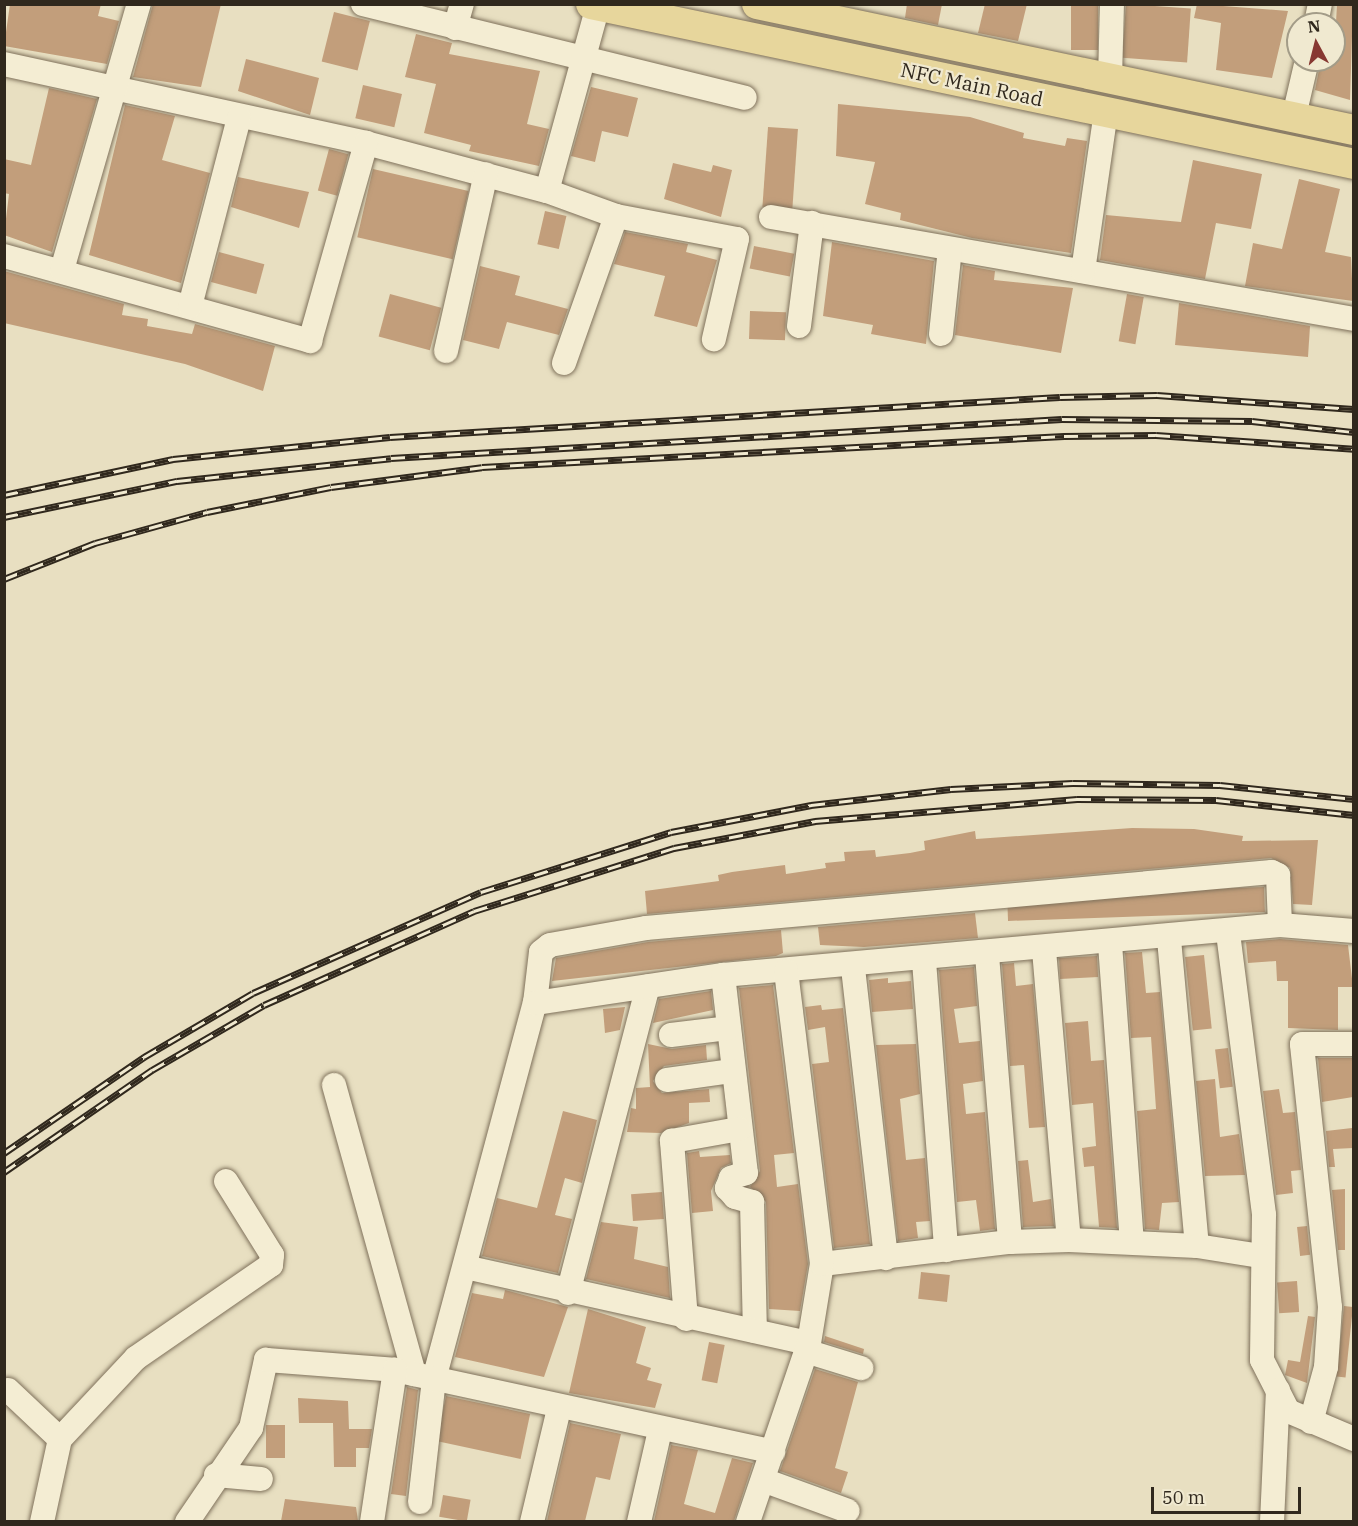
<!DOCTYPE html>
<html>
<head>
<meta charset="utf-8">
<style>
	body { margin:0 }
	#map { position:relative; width:1358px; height:1526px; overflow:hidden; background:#e8dfc1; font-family:"IBM Plex Serif",serif }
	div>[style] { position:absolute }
	.building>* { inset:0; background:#c29e7b; transform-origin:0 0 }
	.roads { filter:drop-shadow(0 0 2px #7f715b) drop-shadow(0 0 2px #7f715b) }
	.minor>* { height:24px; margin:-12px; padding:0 12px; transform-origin:12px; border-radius:12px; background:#f4edd3 }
	.major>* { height:30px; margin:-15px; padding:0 15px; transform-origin:15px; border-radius:15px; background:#e7d69c }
	.rail>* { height:7px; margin-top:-3.5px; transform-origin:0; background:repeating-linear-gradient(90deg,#f0e9d0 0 14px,#30281d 0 28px); box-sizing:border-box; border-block:2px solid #30281d }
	span { translate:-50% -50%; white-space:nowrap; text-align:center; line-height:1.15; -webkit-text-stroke:4.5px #f0e9d0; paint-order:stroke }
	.street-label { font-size:20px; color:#30281d }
	.frame { position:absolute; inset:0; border:6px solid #30281d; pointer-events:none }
	.north { position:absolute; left:1286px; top:12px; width:60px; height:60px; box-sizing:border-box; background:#f0e9d0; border:2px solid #a39c88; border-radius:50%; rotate:353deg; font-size:16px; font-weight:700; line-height:24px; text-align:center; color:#30281d }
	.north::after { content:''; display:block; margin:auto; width:21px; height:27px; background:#873832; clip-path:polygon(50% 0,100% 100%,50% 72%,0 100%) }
	.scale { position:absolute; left:1151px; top:1487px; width:150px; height:27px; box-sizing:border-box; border:3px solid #30281d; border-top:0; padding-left:8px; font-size:18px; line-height:21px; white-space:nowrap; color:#30281d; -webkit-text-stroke:4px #f0e9d0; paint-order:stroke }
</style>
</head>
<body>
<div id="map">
	<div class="building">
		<i style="clip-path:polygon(10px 4px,101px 4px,98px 16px,119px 21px,107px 64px,4px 46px)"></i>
		<i style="clip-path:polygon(153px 4px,221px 4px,201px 87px,133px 77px)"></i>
		<i style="clip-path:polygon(907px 4px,942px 4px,938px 25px,905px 18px)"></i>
		<i style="clip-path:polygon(985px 4px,1027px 4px,1018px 41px,978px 33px)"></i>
		<i style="left:1071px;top:4px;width:27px;height:46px"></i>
		<i style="left:1126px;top:4px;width:65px;height:54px;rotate:4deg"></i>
		<i style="clip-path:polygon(1197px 4px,1288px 11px,1272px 78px,1216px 70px,1221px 23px,1194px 18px)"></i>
		<i style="clip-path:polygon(1337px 4px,1353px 4px,1350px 100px,1315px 90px,1321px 60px,1334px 60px)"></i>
		<i style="left:334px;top:12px;width:37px;height:51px;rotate:14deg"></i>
		<i style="clip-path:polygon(416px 34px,452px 43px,449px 54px,540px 71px,527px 124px,549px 129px,539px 166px,469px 151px,471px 145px,424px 133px,436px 84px,405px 77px)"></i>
		<i style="clip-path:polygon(246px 59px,319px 78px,310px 115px,238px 91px)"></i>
		<i style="left:363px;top:85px;width:40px;height:34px;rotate:13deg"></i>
		<i style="clip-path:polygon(591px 87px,638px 98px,628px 137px,602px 131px,595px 162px,571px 156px)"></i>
		<i style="clip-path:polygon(49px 88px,97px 99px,52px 252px,4px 235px,9px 194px,4px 193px,4px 159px,31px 165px)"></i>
		<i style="clip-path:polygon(838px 104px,970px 117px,1024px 133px,1023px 138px,1065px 146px,1067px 138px,1087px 141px,1071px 253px,972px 238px,900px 220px,901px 213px,865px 204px,875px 162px,836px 156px)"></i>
		<i style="clip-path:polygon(125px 105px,175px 116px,162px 160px,210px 173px,181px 283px,89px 255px)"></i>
		<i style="left:768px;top:127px;width:30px;height:80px;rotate:4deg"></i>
		<i style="left:329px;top:149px;width:20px;height:43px;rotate:15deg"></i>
		<i style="clip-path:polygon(1193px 160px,1262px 174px,1251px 229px,1216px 223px,1205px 279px,1100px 260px,1106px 215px,1181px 222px)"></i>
		<i style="clip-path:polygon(673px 163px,711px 172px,713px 165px,732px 170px,721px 217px,664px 199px)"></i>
		<i style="left:373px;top:169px;width:98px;height:70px;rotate:13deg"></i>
		<i style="clip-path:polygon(238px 177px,309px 192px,299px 228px,231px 207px)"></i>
		<i style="clip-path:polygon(1299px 179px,1340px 189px,1325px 252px,1351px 257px,1353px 301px,1245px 286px,1253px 243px,1282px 249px)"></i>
		<i style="left:545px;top:211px;width:22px;height:34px;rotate:13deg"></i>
		<i style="clip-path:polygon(625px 232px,688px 244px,686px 252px,717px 260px,697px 327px,654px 316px,665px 276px,614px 264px)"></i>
		<i style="clip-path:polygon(832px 242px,934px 261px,926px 344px,871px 334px,873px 325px,823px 316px)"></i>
		<i style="left:754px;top:246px;width:41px;height:23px;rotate:11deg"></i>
		<i style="left:219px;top:252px;width:47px;height:31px;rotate:15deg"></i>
		<i style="clip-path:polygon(963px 265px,995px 271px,994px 280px,1073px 288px,1061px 353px,955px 335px)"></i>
		<i style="clip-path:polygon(480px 266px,520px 276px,515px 295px,568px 309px,559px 335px,507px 322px,499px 349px,463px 340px)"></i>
		<i style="clip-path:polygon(4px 271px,124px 304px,122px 315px,148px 319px,147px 326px,192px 334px,195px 324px,275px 346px,263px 391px,185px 364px,4px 323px)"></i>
		<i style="left:390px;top:294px;width:53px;height:44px;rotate:15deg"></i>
		<i style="left:1127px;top:294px;width:17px;height:48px;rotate:10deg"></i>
		<i style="clip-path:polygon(1179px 303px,1310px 326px,1308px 357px,1175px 345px)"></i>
		<i style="left:750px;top:311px;width:36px;height:28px;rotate:2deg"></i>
		<i style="clip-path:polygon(1132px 828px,1194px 829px,1243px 836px,1242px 841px,1318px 840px,1312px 905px,1293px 904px,1290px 868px,1271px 858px,647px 914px,645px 891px,719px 881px,718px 875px,732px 872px,785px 865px,786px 874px,826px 868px,825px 863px,845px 861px,844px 852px,875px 850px,876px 857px,910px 853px,925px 850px,924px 841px,975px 831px,976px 839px)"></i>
		<i style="left:1264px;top:887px;width:25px;height:257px;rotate:88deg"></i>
		<i style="clip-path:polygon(975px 913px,978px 938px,864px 947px,820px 945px,818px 927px)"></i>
		<i style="clip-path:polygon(781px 930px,783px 953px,776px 956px,552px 981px,556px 958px,648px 942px)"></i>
		<i style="clip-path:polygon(1280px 939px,1348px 945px,1353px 987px,1338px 987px,1338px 1030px,1288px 1028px,1288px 981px,1277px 981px,1276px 961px,1248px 963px,1246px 942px)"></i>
		<i style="clip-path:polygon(1142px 952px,1146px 993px,1160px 992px,1179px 1202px,1162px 1203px,1159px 1230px,1145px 1229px,1137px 1111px,1156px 1109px,1151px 1037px,1131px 1038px,1125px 953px)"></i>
		<i style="left:1204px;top:955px;width:74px;height:19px;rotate:84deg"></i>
		<i style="left:1097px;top:956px;width:21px;height:38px;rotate:87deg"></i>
		<i style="clip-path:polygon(1014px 963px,1016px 986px,1033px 984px,1045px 1127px,1029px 1128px,1024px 1065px,1010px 1066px,1002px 964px)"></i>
		<i style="clip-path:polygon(974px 967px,977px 1006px,954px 1009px,959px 1043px,980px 1041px,983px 1081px,963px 1084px,966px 1114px,985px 1112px,995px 1229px,980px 1231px,976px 1200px,957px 1202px,939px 970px)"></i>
		<i style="clip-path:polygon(888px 978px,888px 983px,911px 981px,913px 1009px,872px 1012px,869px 980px)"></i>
		<i style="clip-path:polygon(773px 985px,794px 1153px,774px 1155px,777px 1187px,798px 1184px,808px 1264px,800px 1311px,769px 1309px,766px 1202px,750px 1187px,760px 1171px,739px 988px)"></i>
		<i style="clip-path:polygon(711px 991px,713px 1010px,653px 1023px,659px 999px)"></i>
		<i style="clip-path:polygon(821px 1005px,822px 1010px,843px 1008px,870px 1244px,834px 1248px,812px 1064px,829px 1062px,825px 1027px,808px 1030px,805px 1007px)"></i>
		<i style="clip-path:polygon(625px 1007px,620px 1030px,605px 1033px,603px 1009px)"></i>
		<i style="clip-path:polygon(1088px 1021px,1091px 1061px,1104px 1060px,1117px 1228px,1099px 1227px,1094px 1166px,1084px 1167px,1082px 1148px,1096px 1146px,1093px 1103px,1072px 1105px,1065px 1023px)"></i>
		<i style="clip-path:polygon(648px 1044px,672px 1049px,706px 1045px,707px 1060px,664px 1066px,653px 1081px,662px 1093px,709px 1089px,710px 1102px,689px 1103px,689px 1123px,661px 1133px,627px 1132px,631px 1108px,636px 1109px,636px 1088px,650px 1087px)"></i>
		<i style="clip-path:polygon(916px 1044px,920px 1094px,900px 1099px,906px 1160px,925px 1158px,930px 1221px,916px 1222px,918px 1238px,898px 1241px,876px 1045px)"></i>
		<i style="left:1228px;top:1048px;width:39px;height:13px;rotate:83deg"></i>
		<i style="clip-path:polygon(1353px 1058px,1353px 1097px,1322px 1102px,1318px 1058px)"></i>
		<i style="clip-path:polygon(1215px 1079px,1220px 1137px,1239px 1134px,1245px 1175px,1205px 1176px,1196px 1081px)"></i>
		<i style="clip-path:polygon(1279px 1089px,1283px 1113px,1295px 1112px,1301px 1170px,1291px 1171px,1293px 1193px,1276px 1195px,1263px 1091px)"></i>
		<i style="clip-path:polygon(563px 1111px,597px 1120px,582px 1183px,565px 1178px,555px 1215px,572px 1219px,558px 1273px,482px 1256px,497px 1198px,537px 1208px)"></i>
		<i style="clip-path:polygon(1352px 1128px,1353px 1148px,1333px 1149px,1335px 1167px,1329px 1167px,1326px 1131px)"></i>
		<i style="clip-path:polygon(699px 1151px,700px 1157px,730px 1155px,731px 1163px,721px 1168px,711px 1191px,713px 1211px,692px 1213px,687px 1153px)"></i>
		<i style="clip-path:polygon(1028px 1160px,1033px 1202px,1051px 1199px,1054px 1226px,1023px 1227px,1018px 1161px)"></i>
		<i style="clip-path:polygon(1345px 1189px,1345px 1250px,1338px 1250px,1332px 1190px)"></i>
		<i style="left:662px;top:1192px;width:27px;height:31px;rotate:86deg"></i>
		<i style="clip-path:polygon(601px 1222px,638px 1227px,634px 1259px,668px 1267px,670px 1298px,586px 1279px)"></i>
		<i style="left:1307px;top:1226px;width:29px;height:10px;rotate:84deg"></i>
		<i style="left:921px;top:1272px;width:29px;height:27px;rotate:6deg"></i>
		<i style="left:1297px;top:1281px;width:31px;height:20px;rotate:86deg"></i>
		<i style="clip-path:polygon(505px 1290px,568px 1307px,544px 1377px,455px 1357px,472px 1293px,503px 1299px)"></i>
		<i style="left:1344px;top:1306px;width:9px;height:71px;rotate:6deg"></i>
		<i style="clip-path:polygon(588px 1309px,646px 1327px,636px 1363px,651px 1368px,647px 1380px,662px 1384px,655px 1408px,569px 1393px)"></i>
		<i style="clip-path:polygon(1308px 1316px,1315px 1317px,1307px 1383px,1285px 1375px,1288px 1360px,1300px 1362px)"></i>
		<i style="clip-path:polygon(825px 1336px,864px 1349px,863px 1354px,824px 1342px)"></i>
		<i style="left:709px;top:1342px;width:16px;height:39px;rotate:11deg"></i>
		<i style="clip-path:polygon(815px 1369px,858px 1382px,835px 1468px,848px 1472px,841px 1493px,780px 1471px)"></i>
		<i style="clip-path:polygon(407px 1387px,418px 1390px,406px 1496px,391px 1494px)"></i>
		<i style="left:446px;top:1396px;width:86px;height:46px;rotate:12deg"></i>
		<i style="clip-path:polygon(298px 1398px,348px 1401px,349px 1429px,372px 1429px,369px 1448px,356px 1448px,356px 1467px,334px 1467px,333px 1423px,299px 1423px)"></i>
		<i style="clip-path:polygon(570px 1423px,621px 1434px,610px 1480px,596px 1477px,585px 1521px,547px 1521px)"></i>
		<i style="left:266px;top:1425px;width:19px;height:33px"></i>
		<i style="clip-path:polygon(671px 1445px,698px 1450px,684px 1504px,715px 1513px,732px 1458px,753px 1463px,734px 1521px,654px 1521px)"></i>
		<i style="left:443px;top:1495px;width:28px;height:22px;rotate:10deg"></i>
		<i style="clip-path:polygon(285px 1499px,356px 1507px,358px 1521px,281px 1521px)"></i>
	</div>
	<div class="roads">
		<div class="minor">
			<i style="left:363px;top:4px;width:393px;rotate:13.8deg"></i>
			<i style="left:1316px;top:24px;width:20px;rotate:-79deg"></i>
			<i style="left:455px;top:28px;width:25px;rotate:-74deg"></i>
			<i style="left:4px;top:64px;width:371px;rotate:12.3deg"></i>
			<i style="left:366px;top:143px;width:187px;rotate:14.9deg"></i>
			<i style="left:547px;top:191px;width:73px;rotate:19.9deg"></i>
			<i style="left:616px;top:216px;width:123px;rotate:10.8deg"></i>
			<i style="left:737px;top:239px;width:103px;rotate:103deg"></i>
			<i style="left:1110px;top:79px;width:75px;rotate:-88.5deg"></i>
			<i style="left:1294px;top:116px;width:57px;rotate:-76.9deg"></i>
			<i style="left:547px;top:191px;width:192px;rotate:-74.6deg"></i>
			<i style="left:771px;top:217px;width:592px;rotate:9.92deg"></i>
			<i style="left:4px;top:256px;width:318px;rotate:15.5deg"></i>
			<i style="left:310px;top:341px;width:206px;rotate:-74.2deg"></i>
			<i style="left:62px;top:270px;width:277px;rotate:-73.9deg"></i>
			<i style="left:1083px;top:271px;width:161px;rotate:-81.8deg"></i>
			<i style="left:190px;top:306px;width:194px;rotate:-75.4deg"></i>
			<i style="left:799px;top:326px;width:104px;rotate:-82.8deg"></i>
			<i style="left:941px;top:334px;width:85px;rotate:-84deg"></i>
			<i style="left:446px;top:351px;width:181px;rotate:-77.3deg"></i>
			<i style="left:564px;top:363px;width:156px;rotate:-70.5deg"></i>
			<i style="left:1228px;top:933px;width:284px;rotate:82.7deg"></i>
			<i style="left:1264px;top:1215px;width:145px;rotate:90.8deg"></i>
			<i style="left:1262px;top:1360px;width:57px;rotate:63deg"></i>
			<i style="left:1288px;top:1411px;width:72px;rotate:23deg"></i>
			<i style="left:1169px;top:939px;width:308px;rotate:84.8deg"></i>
			<i style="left:1110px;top:944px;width:298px;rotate:85.8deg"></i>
			<i style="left:1044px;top:950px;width:291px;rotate:85.1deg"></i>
			<i style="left:987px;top:955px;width:288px;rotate:85.4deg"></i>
			<i style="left:924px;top:961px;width:290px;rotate:85.6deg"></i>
			<i style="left:853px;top:968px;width:292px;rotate:83.5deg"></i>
			<i style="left:723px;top:975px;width:199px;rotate:83.4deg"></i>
			<i style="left:746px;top:1173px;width:16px;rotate:162deg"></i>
			<i style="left:731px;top:1178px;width:11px;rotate:112deg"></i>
			<i style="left:727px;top:1188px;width:12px;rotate:48deg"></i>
			<i style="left:735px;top:1197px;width:18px;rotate:16deg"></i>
			<i style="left:752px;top:1202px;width:129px;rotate:88.7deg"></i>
			<i style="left:535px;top:1003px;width:51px;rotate:-83.3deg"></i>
			<i style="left:541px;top:952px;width:11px;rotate:-38deg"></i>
			<i style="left:550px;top:945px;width:97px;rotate:-10deg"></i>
			<i style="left:646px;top:928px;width:628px;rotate:-5.11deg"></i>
			<i style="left:1272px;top:872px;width:7px;rotate:27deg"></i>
			<i style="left:1278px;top:875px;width:50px;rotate:87.7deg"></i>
			<i style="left:671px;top:1035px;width:57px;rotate:-7deg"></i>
			<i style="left:667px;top:1080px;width:66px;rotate:-7.9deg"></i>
			<i style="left:334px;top:1085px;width:300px;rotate:74.5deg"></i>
			<i style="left:822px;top:1264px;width:189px;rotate:-6.7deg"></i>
			<i style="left:1010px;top:1242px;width:59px;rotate:-1.9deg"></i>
			<i style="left:1069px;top:1240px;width:128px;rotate:2.7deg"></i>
			<i style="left:1197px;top:1246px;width:65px;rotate:8.9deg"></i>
			<i style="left:465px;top:1267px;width:352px;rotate:12.5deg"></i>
			<i style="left:568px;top:1293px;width:317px;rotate:-75.4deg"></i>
			<i style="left:686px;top:1319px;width:179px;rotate:-94.5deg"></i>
			<i style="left:672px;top:1141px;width:68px;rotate:-10.2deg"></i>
			<i style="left:806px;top:1351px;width:58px;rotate:17.2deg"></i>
			<i style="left:8px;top:1390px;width:71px;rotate:43.3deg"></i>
			<i style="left:1311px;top:1422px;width:57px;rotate:-74.7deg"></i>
			<i style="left:1326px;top:1367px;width:60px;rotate:-86.2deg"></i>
			<i style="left:1330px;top:1307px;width:264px;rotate:-96.1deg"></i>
			<i style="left:1302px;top:1044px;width:52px"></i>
			<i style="left:216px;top:1475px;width:45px;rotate:5.1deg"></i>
			<i style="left:763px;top:1480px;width:90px;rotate:20deg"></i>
			<i style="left:420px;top:1502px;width:124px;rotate:-83.5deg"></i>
			<i style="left:434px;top:1379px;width:389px;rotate:-75deg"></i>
			<i style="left:535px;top:1003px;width:190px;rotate:-8.5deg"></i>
			<i style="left:723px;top:975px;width:559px;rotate:-5.13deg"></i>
			<i style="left:1280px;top:925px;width:74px;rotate:4.6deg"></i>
			<i style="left:42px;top:1522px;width:85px;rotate:-77.8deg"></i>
			<i style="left:60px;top:1439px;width:111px;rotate:-46.8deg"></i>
			<i style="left:136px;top:1358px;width:164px;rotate:-34.6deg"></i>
			<i style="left:271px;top:1265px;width:10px;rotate:-84deg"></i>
			<i style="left:272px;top:1255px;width:87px;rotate:-121.9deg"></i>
			<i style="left:187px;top:1522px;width:114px;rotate:-55.8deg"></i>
			<i style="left:251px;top:1428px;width:70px;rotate:-77.6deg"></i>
			<i style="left:266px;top:1360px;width:129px;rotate:4.4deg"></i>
			<i style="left:395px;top:1370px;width:387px;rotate:12.2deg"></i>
			<i style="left:372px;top:1522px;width:154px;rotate:-81.4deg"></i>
			<i style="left:532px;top:1522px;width:116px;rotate:-76.6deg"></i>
			<i style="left:639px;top:1522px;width:94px;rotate:-77.1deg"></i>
			<i style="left:748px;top:1522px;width:189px;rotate:-71.2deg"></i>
			<i style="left:809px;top:1343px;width:80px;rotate:-80.7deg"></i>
			<i style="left:822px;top:1264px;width:295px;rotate:-97deg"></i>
			<i style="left:1272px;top:1522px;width:132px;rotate:-87.4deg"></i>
		</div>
		<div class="major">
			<i style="left:591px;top:4px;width:780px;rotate:11.84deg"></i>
			<i style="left:757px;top:4px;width:610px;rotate:11.92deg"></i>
		</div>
	</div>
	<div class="rail">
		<i style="left:4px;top:495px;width:173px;rotate:-12deg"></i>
		<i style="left:173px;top:459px;width:218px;rotate:-5.8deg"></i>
		<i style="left:390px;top:437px;width:671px;rotate:-3.42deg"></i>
		<i style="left:1060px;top:397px;width:97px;rotate:-1.2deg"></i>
		<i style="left:1157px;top:395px;width:197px;rotate:4.1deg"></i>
		<i style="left:4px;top:517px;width:177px;rotate:-11.8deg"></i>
		<i style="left:177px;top:481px;width:215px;rotate:-6.1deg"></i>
		<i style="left:391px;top:458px;width:672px;rotate:-3.33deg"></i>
		<i style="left:1062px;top:419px;width:190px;rotate:0.6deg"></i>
		<i style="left:1252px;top:421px;width:103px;rotate:6.2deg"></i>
		<i style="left:4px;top:579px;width:98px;rotate:-21.6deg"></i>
		<i style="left:95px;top:543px;width:116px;rotate:-15.5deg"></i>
		<i style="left:207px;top:512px;width:126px;rotate:-11.4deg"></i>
		<i style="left:331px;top:487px;width:152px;rotate:-7.5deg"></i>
		<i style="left:482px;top:467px;width:583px;rotate:-3.05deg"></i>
		<i style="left:1064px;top:436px;width:92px;rotate:-0.6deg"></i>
		<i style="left:1156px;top:435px;width:198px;rotate:4deg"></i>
		<i style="left:4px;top:1153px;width:170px;rotate:-34.4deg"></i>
		<i style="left:144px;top:1057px;width:126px;rotate:-30.4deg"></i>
		<i style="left:253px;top:993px;width:249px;rotate:-23.9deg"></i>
		<i style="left:481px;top:892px;width:199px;rotate:-17.5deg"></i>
		<i style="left:671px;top:832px;width:143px;rotate:-10.9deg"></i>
		<i style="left:811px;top:805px;width:141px;rotate:-6.5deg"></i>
		<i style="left:951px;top:789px;width:122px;rotate:-2.8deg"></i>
		<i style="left:1073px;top:783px;width:147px;rotate:0.8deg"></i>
		<i style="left:1220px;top:785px;width:135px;rotate:6deg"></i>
		<i style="left:4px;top:1172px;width:180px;rotate:-34.6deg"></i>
		<i style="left:152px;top:1070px;width:129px;rotate:-30.1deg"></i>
		<i style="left:264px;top:1005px;width:230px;rotate:-24.1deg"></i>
		<i style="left:474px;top:911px;width:210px;rotate:-17.5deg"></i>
		<i style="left:674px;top:848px;width:144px;rotate:-10.8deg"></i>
		<i style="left:815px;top:821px;width:263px;rotate:-4.8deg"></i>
		<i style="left:1077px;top:799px;width:139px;rotate:0.4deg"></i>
		<i style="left:1216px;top:800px;width:139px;rotate:6.2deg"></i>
	</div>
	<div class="street-label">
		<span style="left:972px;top:84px;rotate:12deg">NFC Main Road</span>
	</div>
	<div class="frame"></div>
	<div class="north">N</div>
	<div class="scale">50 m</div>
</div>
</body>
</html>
